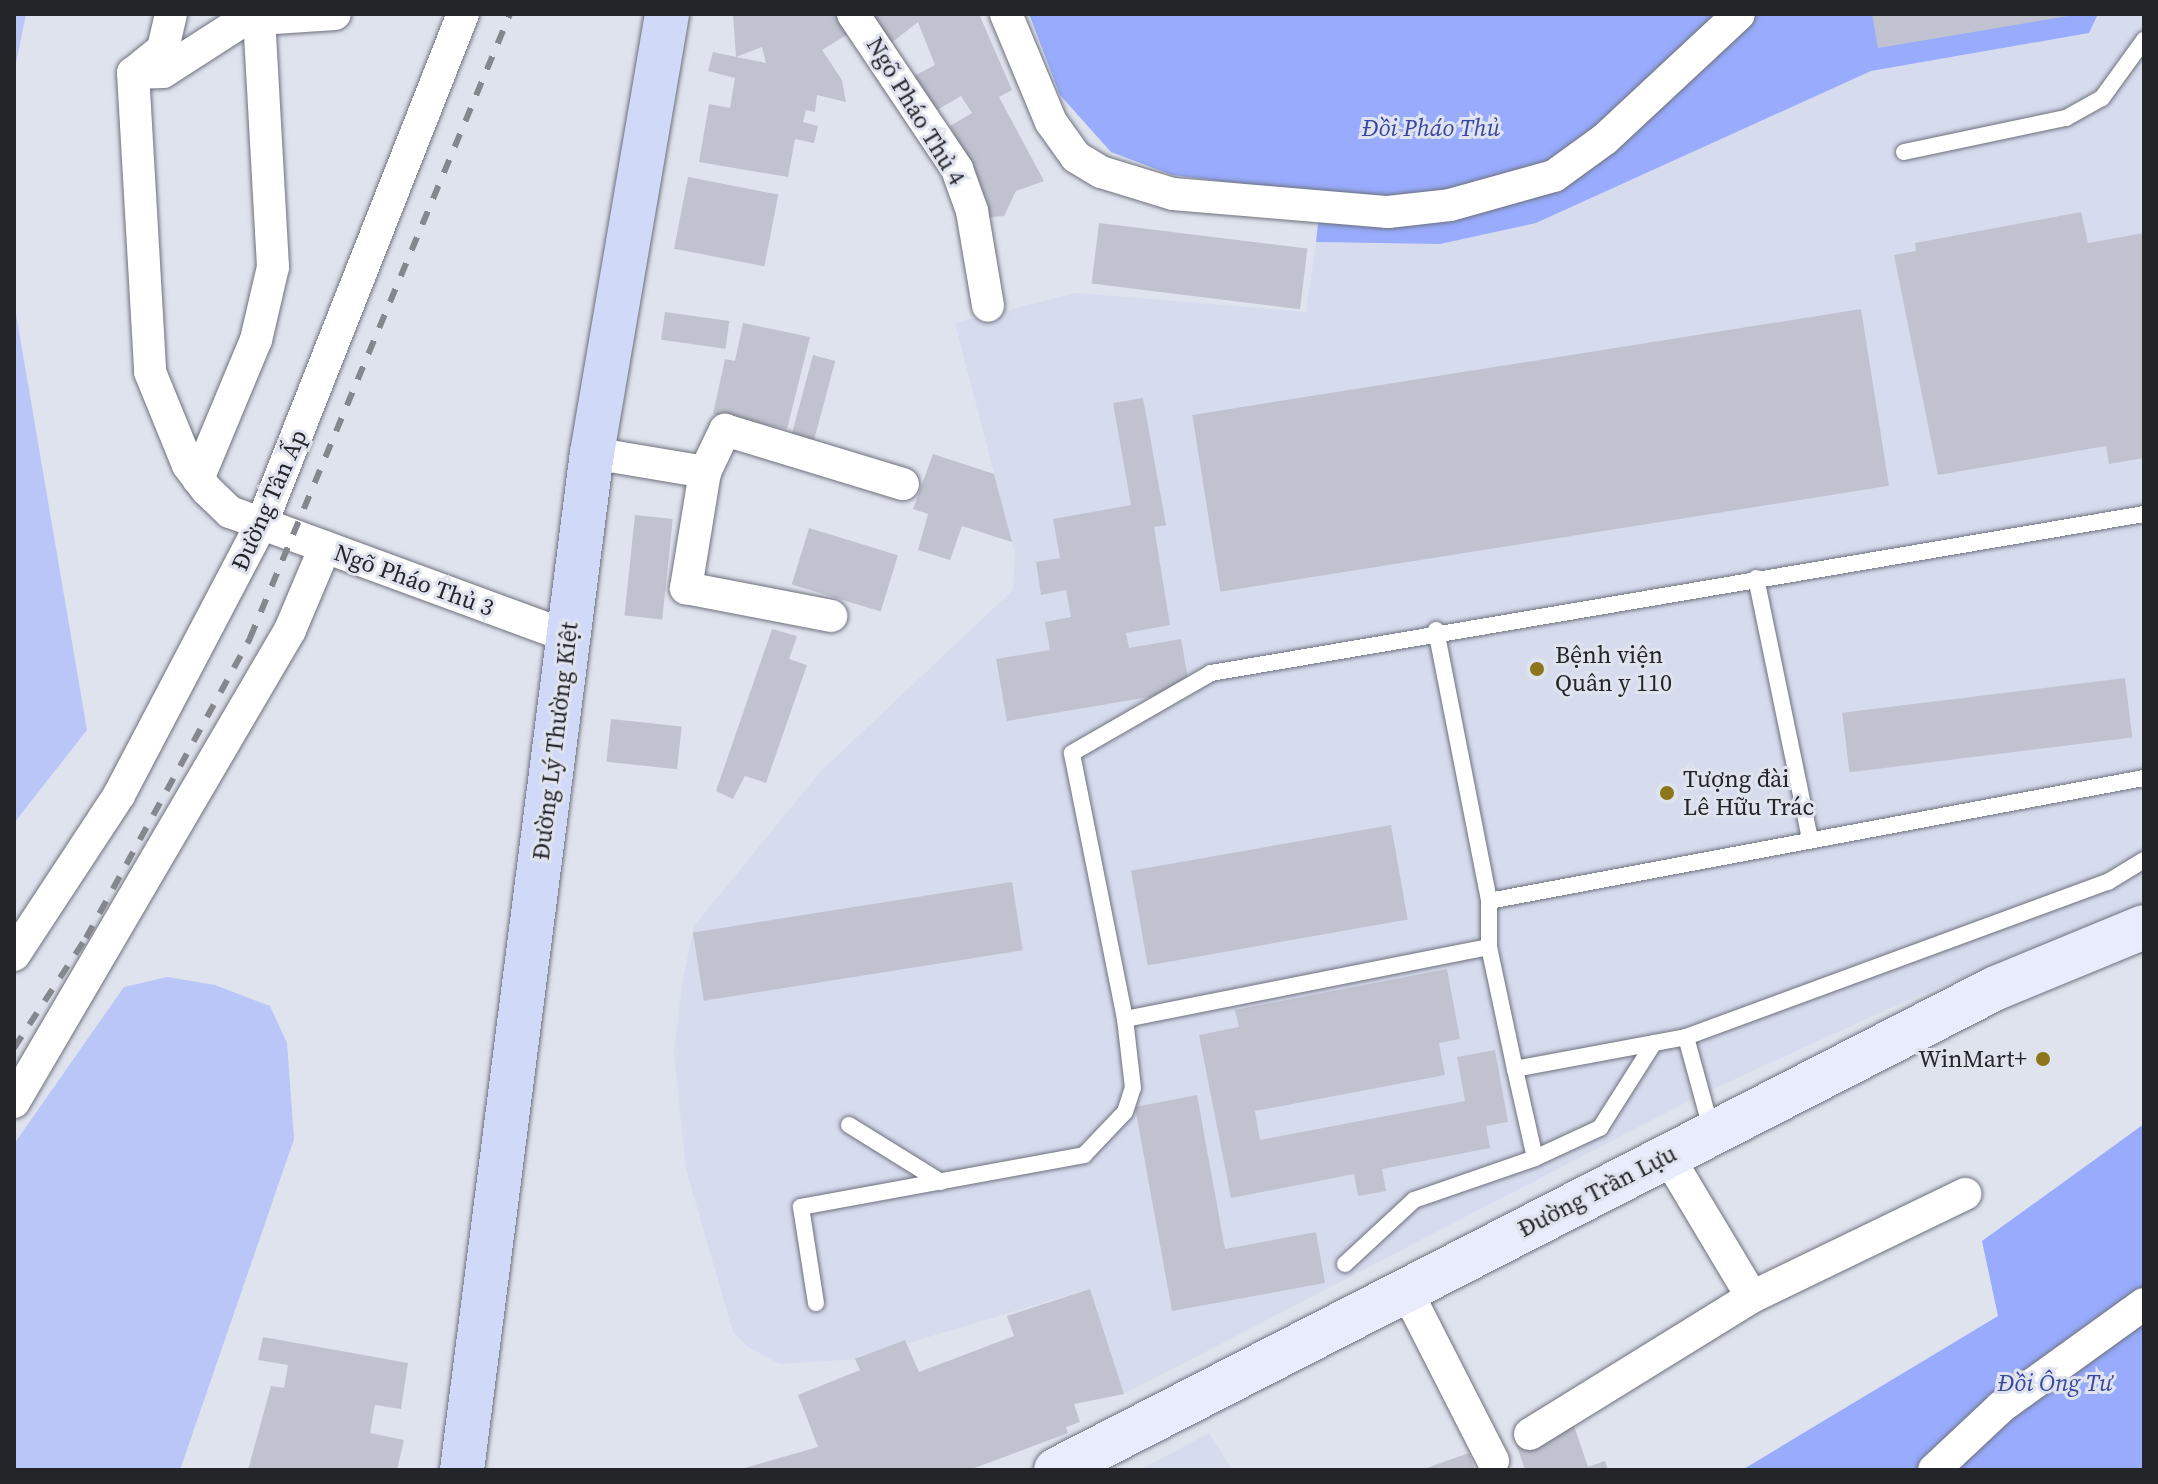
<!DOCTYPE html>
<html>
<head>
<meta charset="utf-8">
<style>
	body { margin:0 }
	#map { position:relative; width:2158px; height:1484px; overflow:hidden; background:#dfe3ee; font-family:"Source Serif 4",serif }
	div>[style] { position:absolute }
	.built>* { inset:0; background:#d6dbee }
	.forest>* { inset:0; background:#98abfc }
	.water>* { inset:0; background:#b9c6f7 }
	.building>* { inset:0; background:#c0c3cf; transform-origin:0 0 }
	.roads { filter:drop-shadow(0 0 2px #6e717c) drop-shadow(0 0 2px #6e717c) }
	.lane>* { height:16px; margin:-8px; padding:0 8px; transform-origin:8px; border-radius:8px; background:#fff }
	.street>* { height:32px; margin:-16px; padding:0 16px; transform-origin:16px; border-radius:16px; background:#fff }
	.secondary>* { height:44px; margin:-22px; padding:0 22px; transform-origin:22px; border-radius:22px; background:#e8ecfc }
	.primary>* { height:44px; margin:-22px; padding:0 22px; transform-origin:22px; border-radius:22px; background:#d0d9f8 }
	.rail>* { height:6px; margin-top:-3px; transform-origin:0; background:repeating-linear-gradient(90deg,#85878f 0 14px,transparent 0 28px) }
	.dots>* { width:22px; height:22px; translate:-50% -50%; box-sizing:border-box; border:4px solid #dfe3ee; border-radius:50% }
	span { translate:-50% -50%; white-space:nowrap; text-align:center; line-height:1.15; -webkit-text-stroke:6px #dfe3ee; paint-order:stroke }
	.street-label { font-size:24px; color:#242529 }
	.park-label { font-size:24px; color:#3a46a3; font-style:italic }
	.poi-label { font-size:24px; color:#242529 }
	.left { translate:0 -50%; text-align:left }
	.right { translate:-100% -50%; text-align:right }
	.frame { position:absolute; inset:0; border:16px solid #242529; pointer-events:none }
</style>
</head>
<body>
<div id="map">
	<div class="built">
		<i style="clip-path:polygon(2098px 14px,2144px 14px,2144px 906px,1917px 996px,1702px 1094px,1124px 1394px,1089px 1289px,855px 1359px,780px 1364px,748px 1347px,733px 1332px,686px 1169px,674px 1053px,682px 985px,694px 926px,820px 772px,1013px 590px,1015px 554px,955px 323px,1076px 293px,1306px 312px,1316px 242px,1440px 244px,1536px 223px,1871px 71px,2089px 33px)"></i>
		<i style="clip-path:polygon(1209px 1433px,1232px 1470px,1140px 1470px)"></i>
	</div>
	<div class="forest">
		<i style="clip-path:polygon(1029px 14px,2098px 14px,2089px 33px,1871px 71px,1536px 223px,1440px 244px,1316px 242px,1321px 194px,1172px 175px,1111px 152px,1060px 95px)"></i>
		<i style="clip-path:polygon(2144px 1124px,2144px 1470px,1742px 1470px,1998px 1316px,1982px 1241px)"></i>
	</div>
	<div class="water">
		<i style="clip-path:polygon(14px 14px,26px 14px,14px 73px)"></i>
		<i style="clip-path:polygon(14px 302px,87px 730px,14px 823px)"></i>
		<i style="clip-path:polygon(167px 977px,215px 985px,270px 1006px,287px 1043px,294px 1139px,180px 1470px,14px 1470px,14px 1144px,124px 987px)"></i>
	</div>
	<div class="building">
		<i style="clip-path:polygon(733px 14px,840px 14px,853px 31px,822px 50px,842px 80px,846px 102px,817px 95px,815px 112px,806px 110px,803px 122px,818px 126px,814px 143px,795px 139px,788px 177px,699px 162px,709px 104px,730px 108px,735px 78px,708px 71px,713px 52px,736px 57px,766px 63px,762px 47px,736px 57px)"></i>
		<i style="clip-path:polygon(860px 14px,979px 14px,1012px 90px,999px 97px,1044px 181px,1016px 191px,1004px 216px,982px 218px,978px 206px,988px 203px,950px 126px,972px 113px,961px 96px,932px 113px,910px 78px,935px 65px,918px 22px,886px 47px)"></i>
		<i style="clip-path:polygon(1872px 14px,2068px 14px,2068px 16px,1878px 48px)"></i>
		<i style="left:688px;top:177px;width:92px;height:73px;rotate:11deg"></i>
		<i style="clip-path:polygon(2081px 212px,2088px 243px,2144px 233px,2144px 458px,2109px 464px,2106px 446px,1938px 475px,1894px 255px,1916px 251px,1915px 243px)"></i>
		<i style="left:1099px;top:223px;width:210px;height:61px;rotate:7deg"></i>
		<i style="left:1861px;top:309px;width:179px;height:677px;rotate:81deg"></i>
		<i style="left:665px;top:312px;width:65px;height:28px;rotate:8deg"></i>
		<i style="clip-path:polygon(743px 323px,810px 337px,787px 429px,713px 414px,725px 359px,735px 361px)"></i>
		<i style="left:813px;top:355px;width:23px;height:83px;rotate:15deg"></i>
		<i style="clip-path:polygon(1143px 398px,1166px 525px,1154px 527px,1170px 625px,1126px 633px,1129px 648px,1181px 639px,1190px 690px,1007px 721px,996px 659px,1050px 650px,1045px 622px,1071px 617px,1066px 590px,1041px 595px,1036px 562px,1060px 558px,1053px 519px,1131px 505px,1113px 403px)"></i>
		<i style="clip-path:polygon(933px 454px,994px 474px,1012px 542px,962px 526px,950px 560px,918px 550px,928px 514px,913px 509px)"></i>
		<i style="left:635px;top:515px;width:38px;height:101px;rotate:6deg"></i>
		<i style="left:809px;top:528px;width:93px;height:59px;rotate:17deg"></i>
		<i style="clip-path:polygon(772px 629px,797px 636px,789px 659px,807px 665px,766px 783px,745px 776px,733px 799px,716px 791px)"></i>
		<i style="left:2125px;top:678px;width:60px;height:285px;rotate:83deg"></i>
		<i style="left:611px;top:719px;width:71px;height:43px;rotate:6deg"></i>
		<i style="left:1391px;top:825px;width:96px;height:264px;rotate:80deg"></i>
		<i style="left:1012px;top:882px;width:69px;height:323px;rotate:81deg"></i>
		<i style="clip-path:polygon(1447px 969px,1460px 1039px,1439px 1043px,1445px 1075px,1255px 1111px,1260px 1140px,1465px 1101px,1457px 1057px,1495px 1050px,1508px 1122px,1486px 1126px,1490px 1148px,1382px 1169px,1386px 1191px,1358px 1196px,1354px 1174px,1231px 1198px,1199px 1035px,1239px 1027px,1235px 1010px)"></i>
		<i style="clip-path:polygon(1197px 1095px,1225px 1249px,1316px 1232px,1325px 1283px,1172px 1311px,1135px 1107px)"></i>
		<i style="clip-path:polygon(1090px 1289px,1124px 1394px,1074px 1404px,1080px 1422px,1066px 1427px,1068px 1433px,969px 1470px,738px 1470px,818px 1447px,798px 1395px,860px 1370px,855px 1359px,905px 1340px,919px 1372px,1014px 1336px,1007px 1316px)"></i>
		<i style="clip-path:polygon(263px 1337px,408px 1363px,401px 1409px,375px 1405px,370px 1433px,404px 1440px,397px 1470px,248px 1470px,271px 1386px,284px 1388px,288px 1365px,258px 1360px)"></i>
		<i style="clip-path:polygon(1571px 1417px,1588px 1467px,1605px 1461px,1608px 1470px,1525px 1470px,1514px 1437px)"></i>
		<i style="clip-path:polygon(1469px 1453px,1475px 1470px,1421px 1470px)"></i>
	</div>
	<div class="roads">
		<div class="lane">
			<i style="left:1904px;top:152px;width:166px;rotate:-11.9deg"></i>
			<i style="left:2066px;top:118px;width:41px;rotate:-29.1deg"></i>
			<i style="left:2102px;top:98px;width:72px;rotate:-54.1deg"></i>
			<i style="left:1756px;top:578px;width:267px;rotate:78.3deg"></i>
			<i style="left:1436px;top:630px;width:276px;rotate:78.9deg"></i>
			<i style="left:1489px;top:947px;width:125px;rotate:78deg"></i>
			<i style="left:1515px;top:1069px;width:174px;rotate:-10.6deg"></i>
			<i style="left:1686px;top:1037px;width:450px;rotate:-20.2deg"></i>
			<i style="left:2108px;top:882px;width:42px;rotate:-31.4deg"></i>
			<i style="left:1125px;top:1019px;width:371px;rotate:-11.2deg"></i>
			<i style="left:1489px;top:947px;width:46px;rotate:-90deg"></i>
			<i style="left:1489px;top:901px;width:666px;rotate:-10.64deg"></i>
			<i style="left:1686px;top:1037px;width:98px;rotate:74.7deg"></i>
			<i style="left:849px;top:1125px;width:108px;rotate:31.8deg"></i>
			<i style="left:1535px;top:1158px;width:72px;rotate:-24.8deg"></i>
			<i style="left:1600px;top:1128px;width:101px;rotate:-57.6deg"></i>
			<i style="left:1345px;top:1264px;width:94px;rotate:-42.8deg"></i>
			<i style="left:1414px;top:1200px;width:128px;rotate:-19.1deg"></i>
			<i style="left:1535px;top:1158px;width:91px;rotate:-102.7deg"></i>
			<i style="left:816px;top:1303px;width:97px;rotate:-98.9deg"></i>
			<i style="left:801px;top:1207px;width:288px;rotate:-10.4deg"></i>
			<i style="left:1084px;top:1155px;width:59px;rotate:-46.4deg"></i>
			<i style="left:1125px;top:1112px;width:25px;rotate:-72deg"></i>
			<i style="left:1133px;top:1088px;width:69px;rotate:-96.6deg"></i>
			<i style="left:1125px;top:1019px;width:271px;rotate:-101.3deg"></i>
			<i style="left:1072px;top:753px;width:160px;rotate:-29.9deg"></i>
			<i style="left:1211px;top:673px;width:946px;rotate:-9.67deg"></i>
		</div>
		<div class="street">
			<i style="left:171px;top:14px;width:36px;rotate:103deg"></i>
			<i style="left:163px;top:49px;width:38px;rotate:141deg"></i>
			<i style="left:133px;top:73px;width:30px;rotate:-2deg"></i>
			<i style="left:163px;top:72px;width:96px;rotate:-32.7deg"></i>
			<i style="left:244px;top:20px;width:91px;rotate:-3.8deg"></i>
			<i style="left:853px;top:14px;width:187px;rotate:56.1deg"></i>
			<i style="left:957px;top:169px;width:45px;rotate:70.3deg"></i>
			<i style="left:972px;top:211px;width:96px;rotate:80.4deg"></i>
			<i style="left:1006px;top:14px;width:117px;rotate:67.4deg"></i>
			<i style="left:1051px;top:122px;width:43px;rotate:54.5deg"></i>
			<i style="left:1076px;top:157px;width:29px;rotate:31deg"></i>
			<i style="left:1101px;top:172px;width:75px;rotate:17deg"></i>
			<i style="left:1173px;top:194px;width:216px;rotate:4.8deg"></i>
			<i style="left:1388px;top:212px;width:62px;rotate:-6.4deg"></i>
			<i style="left:1450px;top:205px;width:108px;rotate:-15.6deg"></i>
			<i style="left:1554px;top:176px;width:63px;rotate:-36deg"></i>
			<i style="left:1605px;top:139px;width:183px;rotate:-43deg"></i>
			<i style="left:133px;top:73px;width:299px;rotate:86.7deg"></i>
			<i style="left:150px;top:372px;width:100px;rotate:67.8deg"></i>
			<i style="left:188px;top:465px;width:31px;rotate:53deg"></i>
			<i style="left:207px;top:490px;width:32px;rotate:44deg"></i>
			<i style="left:230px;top:512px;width:359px;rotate:20.2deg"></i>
			<i style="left:592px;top:453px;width:115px;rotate:9.5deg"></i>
			<i style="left:705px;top:472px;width:47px;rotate:-64.5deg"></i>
			<i style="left:725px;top:430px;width:186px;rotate:16.9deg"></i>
			<i style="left:705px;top:472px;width:118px;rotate:99.3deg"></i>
			<i style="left:686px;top:588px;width:148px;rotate:10.9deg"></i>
			<i style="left:198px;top:479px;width:151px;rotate:-67.4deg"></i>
			<i style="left:256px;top:340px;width:75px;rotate:-76.9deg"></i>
			<i style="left:273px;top:267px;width:248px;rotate:-93.2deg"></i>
			<i style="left:14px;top:955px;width:191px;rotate:-56.7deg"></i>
			<i style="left:119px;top:795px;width:307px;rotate:-62.3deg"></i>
			<i style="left:262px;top:523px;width:547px;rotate:-68.45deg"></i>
			<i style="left:14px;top:1102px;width:547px;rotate:-59.68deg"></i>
			<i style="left:290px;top:630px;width:90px;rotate:-67.1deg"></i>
			<i style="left:1667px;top:1155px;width:165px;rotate:59.1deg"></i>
			<i style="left:1405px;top:1288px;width:194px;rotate:63deg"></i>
			<i style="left:1530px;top:1434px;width:261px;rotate:-31.7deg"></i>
			<i style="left:1752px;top:1297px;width:237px;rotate:-25.8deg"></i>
			<i style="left:1934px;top:1470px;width:92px;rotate:-43.2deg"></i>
			<i style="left:2001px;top:1407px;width:176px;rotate:-35.8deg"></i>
		</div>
		<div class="secondary">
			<i style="left:1056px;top:1470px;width:1056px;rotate:-27.15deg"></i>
			<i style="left:1996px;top:988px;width:160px;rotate:-22.4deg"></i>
		</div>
		<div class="primary">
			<i style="left:462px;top:1470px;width:1025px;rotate:-82.72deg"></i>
			<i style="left:592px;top:453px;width:445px;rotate:-80.3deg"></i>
		</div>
	</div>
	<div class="rail">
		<i style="left:14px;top:1048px;width:131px;rotate:-56.8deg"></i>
		<i style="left:86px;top:938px;width:342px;rotate:-61.3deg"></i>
		<i style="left:250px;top:638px;width:676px;rotate:-67.38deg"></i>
	</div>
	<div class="dots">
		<i style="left:1537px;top:669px;background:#8d751a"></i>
		<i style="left:1667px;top:793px;background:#8d751a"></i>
		<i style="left:2043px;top:1059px;background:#8d751a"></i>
	</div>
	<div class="street-label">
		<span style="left:916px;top:111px;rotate:59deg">Ngõ Pháo Thủ 4</span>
		<span style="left:269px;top:500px;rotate:-66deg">Đường Tân Ấp</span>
		<span style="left:414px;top:580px;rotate:20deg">Ngõ Pháo Thủ 3</span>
		<span style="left:555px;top:741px;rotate:-83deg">Đường Lý Thường Kiệt</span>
		<span style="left:1597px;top:1191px;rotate:-27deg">Đường Trần Lựu</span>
	</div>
	<div class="park-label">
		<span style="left:1431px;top:128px">Đồi Pháo Thủ</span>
		<span style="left:2055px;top:1383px">Đồi Ông Tư</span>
	</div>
	<div class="poi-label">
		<span class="left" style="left:1555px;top:669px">Bệnh viện<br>Quân y 110</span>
		<span class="left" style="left:1683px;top:793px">Tượng đài<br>Lê Hữu Trác</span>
		<span class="right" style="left:2027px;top:1059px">WinMart+</span>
	</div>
	<div class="frame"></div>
</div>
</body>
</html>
